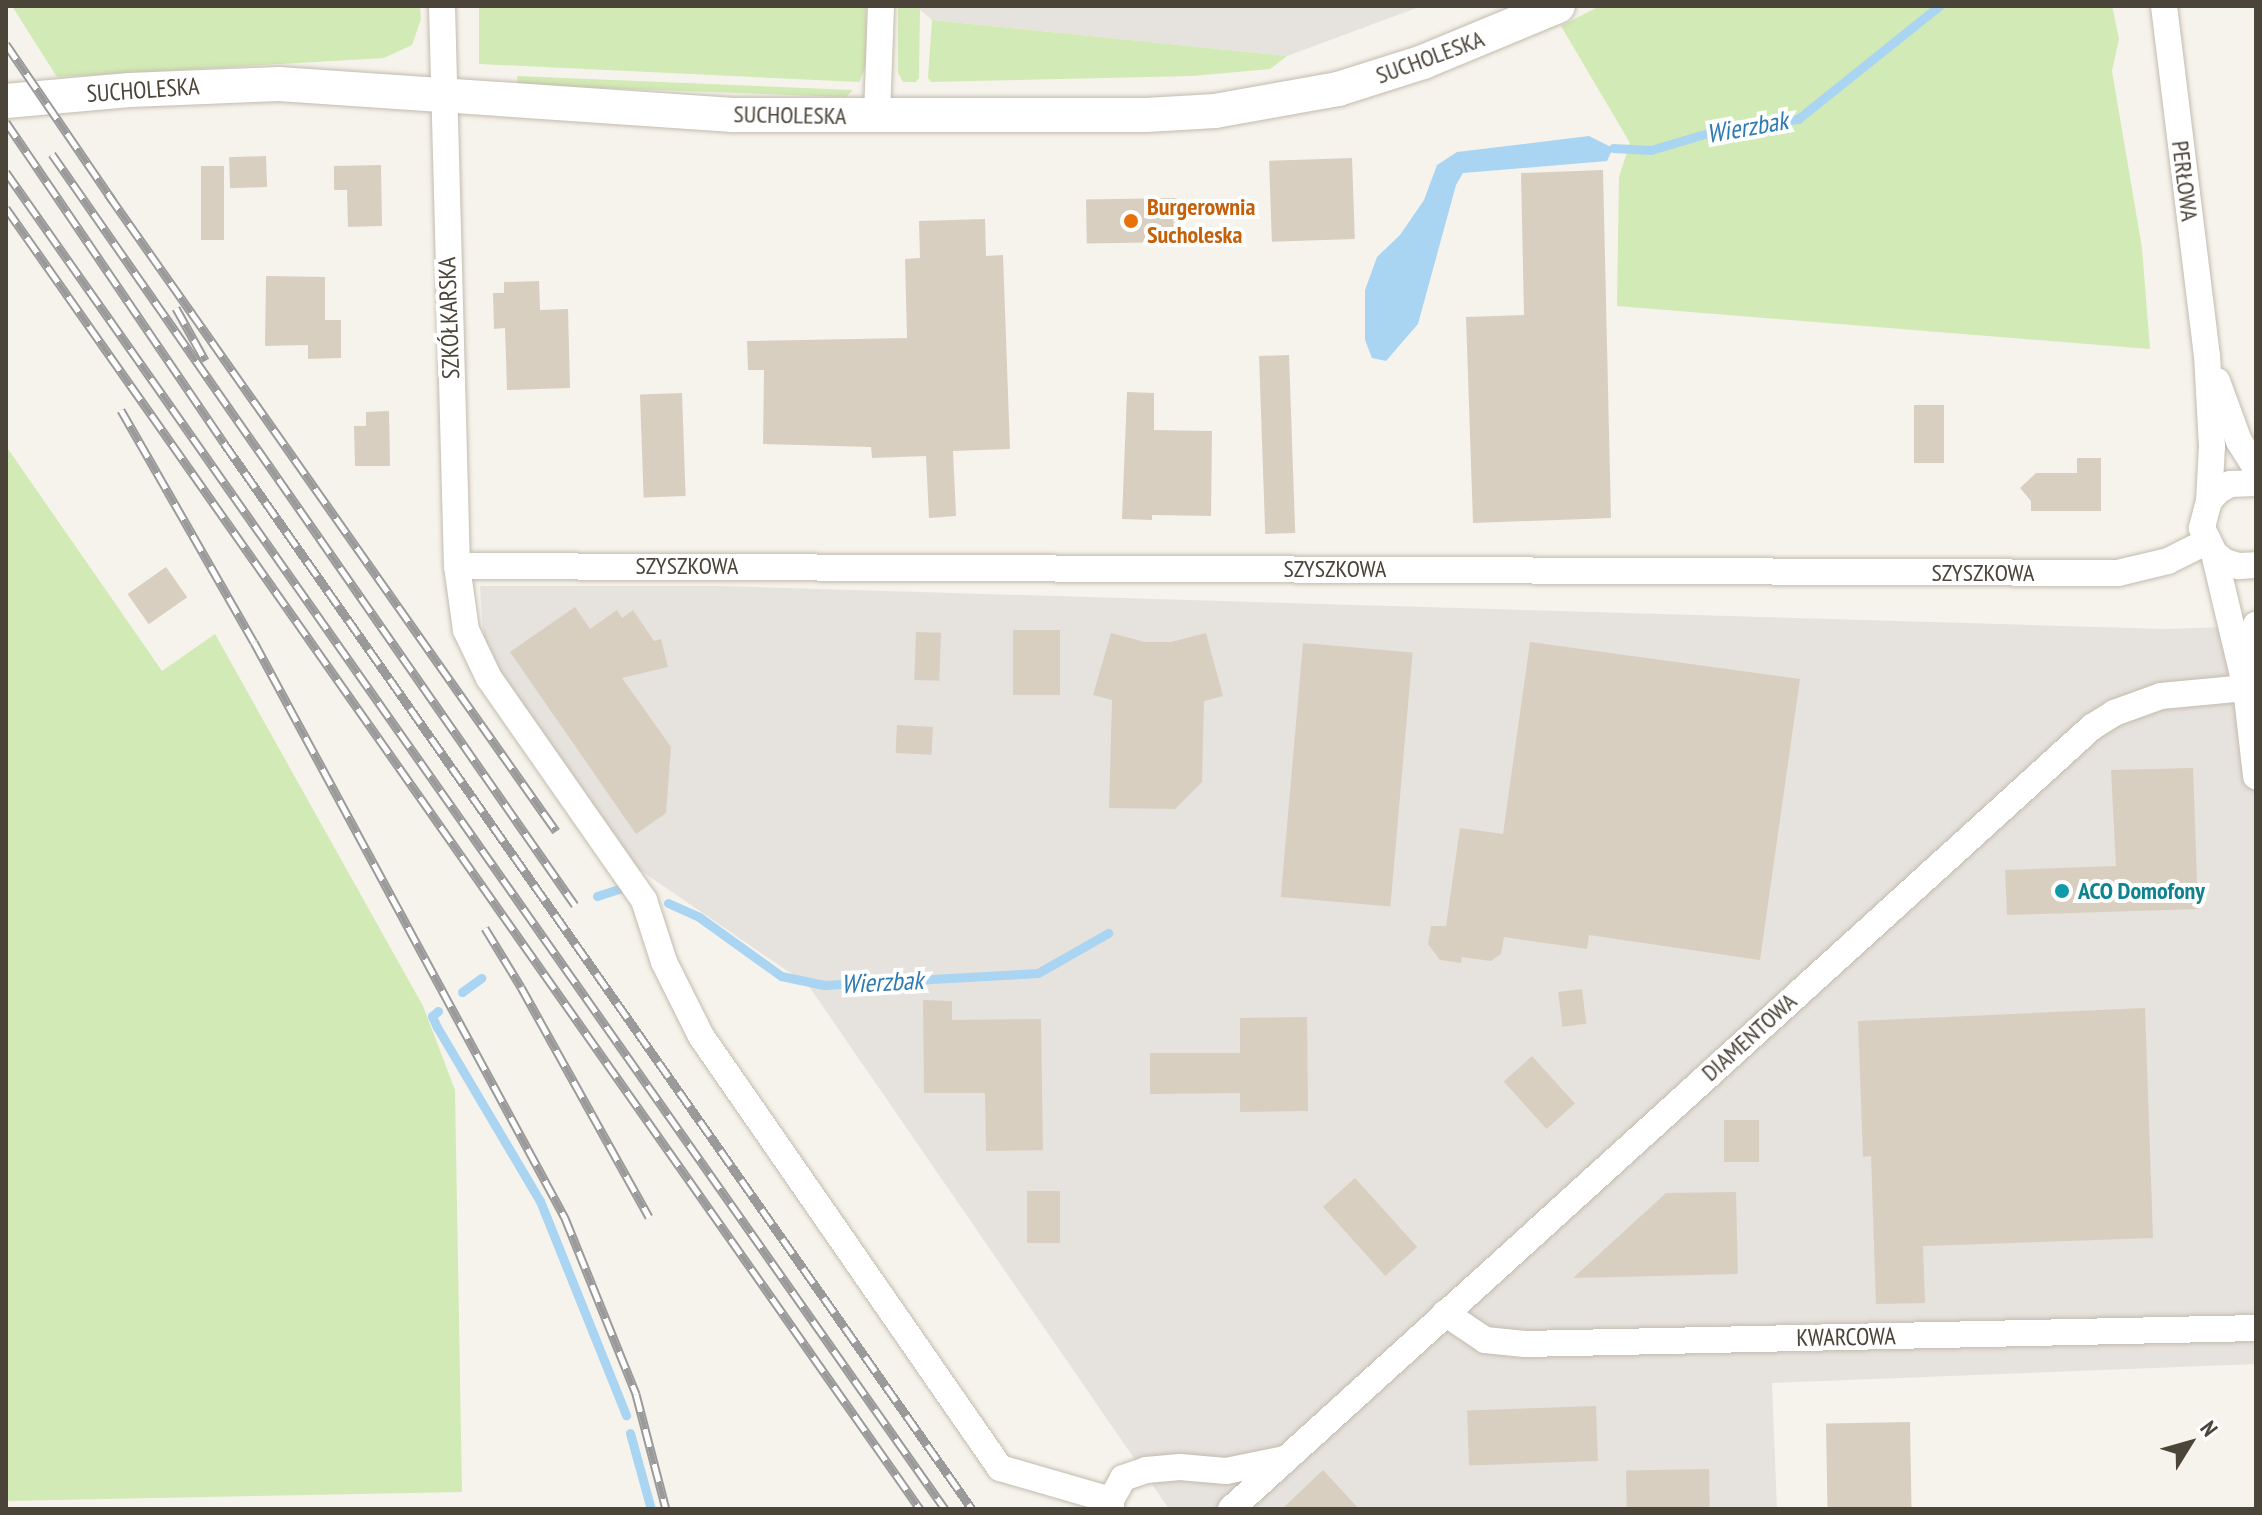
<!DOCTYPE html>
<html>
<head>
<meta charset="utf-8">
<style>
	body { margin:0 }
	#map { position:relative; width:2262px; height:1515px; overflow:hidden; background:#f6f3ec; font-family:"PT Sans Narrow",sans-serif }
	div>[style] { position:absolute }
	.industrial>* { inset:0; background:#e6e2dd }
	.green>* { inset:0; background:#d2eab5 }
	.water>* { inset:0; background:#a9d4f2 }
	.stream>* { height:9px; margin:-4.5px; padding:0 4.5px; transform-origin:4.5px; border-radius:4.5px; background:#a9d4f2 }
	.building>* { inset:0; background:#d8cfc1; transform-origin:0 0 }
	.roads { filter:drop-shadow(0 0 2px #c2bbae) drop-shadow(0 0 2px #c2bbae) }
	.minor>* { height:26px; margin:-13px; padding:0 13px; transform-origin:13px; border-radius:13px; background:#fff }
	.tertiary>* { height:34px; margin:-17px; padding:0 17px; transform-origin:17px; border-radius:17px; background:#fff }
	.rail>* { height:9px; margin-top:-4.5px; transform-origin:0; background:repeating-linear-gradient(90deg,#fff 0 18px,#9a9a9a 0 36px); box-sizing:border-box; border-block:2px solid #9a9a9a }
	.dots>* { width:22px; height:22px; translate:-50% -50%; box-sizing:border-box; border:4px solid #fff; border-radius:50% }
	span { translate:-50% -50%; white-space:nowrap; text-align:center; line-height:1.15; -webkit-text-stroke:8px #fff; paint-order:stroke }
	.street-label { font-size:24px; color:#4b4439 }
	.food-label { font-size:24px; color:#c56008; font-weight:700 }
	.left { translate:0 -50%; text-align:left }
	.culture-label { font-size:24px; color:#0d838f; font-weight:700 }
	.water-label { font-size:26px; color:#2e7ab2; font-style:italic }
	.frame { position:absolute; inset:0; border:8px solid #4b4439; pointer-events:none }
	.north { position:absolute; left:2150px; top:1403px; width:80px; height:80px; -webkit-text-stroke:6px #fff; paint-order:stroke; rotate:53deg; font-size:22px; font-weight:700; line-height:32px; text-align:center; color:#4b4439 }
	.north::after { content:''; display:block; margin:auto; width:28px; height:36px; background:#4b4439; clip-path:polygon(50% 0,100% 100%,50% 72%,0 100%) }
</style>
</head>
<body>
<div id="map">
	<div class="industrial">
		<i style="clip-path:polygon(916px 6px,1422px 6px,1287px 56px,932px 20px)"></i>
		<i style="clip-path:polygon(480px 586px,719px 586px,2165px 629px,2256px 626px,2256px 1364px,1772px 1383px,1777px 1509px,1169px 1509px,808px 985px,637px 868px,484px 649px)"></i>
	</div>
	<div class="green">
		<i style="clip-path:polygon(12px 6px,420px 6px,421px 19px,412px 45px,384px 58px,57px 77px)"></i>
		<i style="clip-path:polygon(479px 6px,866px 6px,867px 64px,859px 82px,479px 64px)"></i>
		<i style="clip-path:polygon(898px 6px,920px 6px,919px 78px,916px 82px,903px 82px,898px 73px)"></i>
		<i style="clip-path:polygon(1600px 6px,2112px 6px,2119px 39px,2112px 71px,2142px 248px,2150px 349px,1617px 306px,1619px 177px,1630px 143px,1561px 26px)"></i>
		<i style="clip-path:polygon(932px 20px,1287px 56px,1270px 69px,1192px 76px,931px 82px,928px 78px)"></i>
		<i style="clip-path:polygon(517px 76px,853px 90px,846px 97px,518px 85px)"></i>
		<i style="clip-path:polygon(6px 446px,162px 671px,215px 634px,423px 1006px,455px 1090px,462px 1492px,6px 1501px)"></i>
	</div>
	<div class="water">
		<i style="clip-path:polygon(1589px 136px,1613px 148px,1607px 161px,1463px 173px,1456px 185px,1418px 324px,1386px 361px,1372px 358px,1365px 340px,1365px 290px,1377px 257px,1400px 235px,1424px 200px,1437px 165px,1457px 152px)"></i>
	</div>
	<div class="stream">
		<i style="left:1613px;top:148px;width:38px;rotate:3deg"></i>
		<i style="left:1651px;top:150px;width:77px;rotate:-16.6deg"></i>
		<i style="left:1725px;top:128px;width:74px;rotate:-7deg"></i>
		<i style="left:1798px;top:119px;width:181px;rotate:-38.7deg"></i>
		<i style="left:597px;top:896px;width:26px;rotate:-18deg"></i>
		<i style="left:668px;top:903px;width:34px;rotate:24deg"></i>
		<i style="left:699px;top:917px;width:101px;rotate:35.7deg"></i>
		<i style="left:781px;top:976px;width:44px;rotate:11.8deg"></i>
		<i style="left:824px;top:985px;width:214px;rotate:-3.2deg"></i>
		<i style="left:1038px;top:973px;width:81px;rotate:-29.7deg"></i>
		<i style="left:462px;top:992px;width:24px;rotate:-36deg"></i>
		<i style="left:438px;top:1011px;width:8px;rotate:140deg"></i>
		<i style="left:432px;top:1016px;width:12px;rotate:66deg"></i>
		<i style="left:437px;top:1027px;width:202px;rotate:59.4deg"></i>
		<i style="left:540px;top:1201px;width:231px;rotate:68.1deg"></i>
		<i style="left:630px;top:1433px;width:79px;rotate:74.6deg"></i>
	</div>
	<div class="building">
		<i style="left:266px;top:156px;width:31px;height:37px;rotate:88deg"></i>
		<i style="left:1352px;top:158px;width:81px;height:83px;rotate:88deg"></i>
		<i style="clip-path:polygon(381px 165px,382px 226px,348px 227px,347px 190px,334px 190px,334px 166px)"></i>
		<i style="left:201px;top:166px;width:23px;height:74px"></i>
		<i style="clip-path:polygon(1603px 170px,1611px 518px,1473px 523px,1466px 317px,1524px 315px,1521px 173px)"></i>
		<i style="left:1175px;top:198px;width:44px;height:89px;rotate:89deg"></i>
		<i style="clip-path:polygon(985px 219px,986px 256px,1003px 255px,1010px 449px,953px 451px,956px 516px,929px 518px,926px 456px,872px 458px,871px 447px,763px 444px,764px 370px,748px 370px,747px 341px,907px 338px,905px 259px,920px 258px,919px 221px)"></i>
		<i style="clip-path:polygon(266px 276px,325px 277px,325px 320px,341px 320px,341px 358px,308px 359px,308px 345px,265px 346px)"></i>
		<i style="clip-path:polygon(539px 281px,540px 310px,568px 309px,570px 388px,507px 390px,505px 328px,494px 329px,493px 293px,504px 293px,504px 282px)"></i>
		<i style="left:1289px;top:355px;width:178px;height:30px;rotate:88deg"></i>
		<i style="clip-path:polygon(1127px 392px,1154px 393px,1154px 430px,1212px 431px,1211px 516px,1152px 515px,1152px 520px,1122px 519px)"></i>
		<i style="left:682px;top:393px;width:103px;height:42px;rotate:88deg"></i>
		<i style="left:1914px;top:405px;width:30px;height:58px"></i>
		<i style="clip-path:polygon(389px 411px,390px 466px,355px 466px,354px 426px,366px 426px,366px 412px)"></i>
		<i style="clip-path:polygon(2077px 458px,2101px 458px,2101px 511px,2031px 511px,2031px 501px,2020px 488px,2036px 473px,2077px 473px)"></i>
		<i style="left:166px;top:567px;width:37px;height:47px;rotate:55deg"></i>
		<i style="clip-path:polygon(575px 607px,590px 629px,617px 610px,622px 618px,633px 610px,654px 641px,661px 639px,668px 667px,622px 678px,671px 747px,666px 813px,636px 834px,510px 652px)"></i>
		<i style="left:1013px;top:630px;width:47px;height:65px"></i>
		<i style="left:916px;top:632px;width:25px;height:48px;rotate:2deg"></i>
		<i style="clip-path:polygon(1111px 633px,1145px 642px,1171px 642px,1206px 633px,1223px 696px,1204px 701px,1202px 782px,1175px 809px,1109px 808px,1112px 700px,1093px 695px)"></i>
		<i style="clip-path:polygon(1530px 642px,1800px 679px,1760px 960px,1589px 935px,1587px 949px,1504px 937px,1501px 954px,1491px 961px,1462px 957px,1461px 963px,1440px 960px,1428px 944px,1431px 926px,1446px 926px,1460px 828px,1503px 834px)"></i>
		<i style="left:1303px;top:643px;width:110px;height:255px;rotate:5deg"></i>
		<i style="left:897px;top:725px;width:36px;height:28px;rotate:3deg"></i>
		<i style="clip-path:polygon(2193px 768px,2198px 909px,2007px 915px,2005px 870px,2116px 866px,2111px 770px)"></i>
		<i style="left:1582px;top:989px;width:35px;height:24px;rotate:83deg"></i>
		<i style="clip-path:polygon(923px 1000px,952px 1001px,952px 1020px,1041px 1019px,1043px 1150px,986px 1151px,985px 1093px,924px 1093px)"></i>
		<i style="clip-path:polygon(2145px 1008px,2153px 1238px,1923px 1246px,1925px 1303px,1876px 1304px,1871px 1156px,1863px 1157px,1858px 1021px)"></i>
		<i style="clip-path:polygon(1307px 1017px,1308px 1111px,1240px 1112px,1240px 1093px,1150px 1094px,1150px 1053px,1240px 1053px,1240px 1018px)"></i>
		<i style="left:1532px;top:1056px;width:64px;height:38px;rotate:48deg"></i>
		<i style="left:1724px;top:1120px;width:35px;height:42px"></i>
		<i style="left:1355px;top:1178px;width:93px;height:43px;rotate:48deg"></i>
		<i style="left:1027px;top:1191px;width:33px;height:52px"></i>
		<i style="clip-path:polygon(1736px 1192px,1738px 1274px,1573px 1278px,1666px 1193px)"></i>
		<i style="left:1596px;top:1406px;width:55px;height:129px;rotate:88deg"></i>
		<i style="left:1910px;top:1422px;width:87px;height:84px;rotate:89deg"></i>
		<i style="left:1709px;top:1469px;width:40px;height:83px;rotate:89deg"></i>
		<i style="clip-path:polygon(1323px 1470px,1359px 1509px,1282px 1509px)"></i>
	</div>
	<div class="roads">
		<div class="minor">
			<i style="left:442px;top:6px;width:560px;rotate:88.47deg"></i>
			<i style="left:457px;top:566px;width:65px;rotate:82deg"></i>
			<i style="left:466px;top:630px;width:53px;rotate:64.4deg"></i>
			<i style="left:489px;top:678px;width:271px;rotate:55.1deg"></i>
			<i style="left:644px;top:900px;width:65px;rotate:72.1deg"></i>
			<i style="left:664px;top:962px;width:83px;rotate:63.4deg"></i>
			<i style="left:701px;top:1036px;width:525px;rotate:55.31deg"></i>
			<i style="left:1000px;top:1468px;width:116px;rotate:16.1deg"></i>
			<i style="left:2164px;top:6px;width:352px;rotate:83deg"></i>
			<i style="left:2207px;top:355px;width:91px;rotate:86.9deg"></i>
			<i style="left:2212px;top:446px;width:55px;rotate:93.1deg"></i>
			<i style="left:877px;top:115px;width:109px;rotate:-87.9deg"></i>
			<i style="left:2217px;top:381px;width:64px;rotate:69.9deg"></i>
			<i style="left:2239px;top:441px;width:32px;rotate:58deg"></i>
			<i style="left:2256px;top:483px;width:26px;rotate:178deg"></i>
			<i style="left:2230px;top:484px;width:14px;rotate:150deg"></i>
			<i style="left:2218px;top:491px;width:13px;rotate:132deg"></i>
			<i style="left:2209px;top:501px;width:28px;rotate:105deg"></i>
			<i style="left:2202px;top:528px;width:28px;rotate:64deg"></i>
			<i style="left:2214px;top:553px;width:14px;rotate:39deg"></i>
			<i style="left:2225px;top:562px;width:15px;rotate:16deg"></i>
			<i style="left:2239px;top:566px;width:17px;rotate:-3deg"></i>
			<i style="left:2214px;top:553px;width:139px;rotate:76.7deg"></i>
			<i style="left:2246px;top:688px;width:89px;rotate:83.5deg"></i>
			<i style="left:457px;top:566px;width:1661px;rotate:0.24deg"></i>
			<i style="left:2118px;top:573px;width:51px;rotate:-13.5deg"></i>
			<i style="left:2168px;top:561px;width:42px;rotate:-26.6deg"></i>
			<i style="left:2248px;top:676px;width:52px;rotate:-81.1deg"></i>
			<i style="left:1445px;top:1313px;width:48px;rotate:34deg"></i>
			<i style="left:1485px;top:1340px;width:40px;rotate:5.7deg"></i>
			<i style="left:1525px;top:1344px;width:731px;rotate:-1.25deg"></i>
			<i style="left:1111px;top:1509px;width:9px;rotate:-90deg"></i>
			<i style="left:1111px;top:1500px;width:25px;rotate:-61deg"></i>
			<i style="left:1123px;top:1478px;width:24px;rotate:-19deg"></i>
			<i style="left:1146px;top:1470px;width:34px;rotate:-5deg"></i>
			<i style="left:1180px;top:1467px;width:46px;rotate:5deg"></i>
			<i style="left:1226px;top:1471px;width:60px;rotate:-11.5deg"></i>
			<i style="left:1231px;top:1509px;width:1163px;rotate:-42.25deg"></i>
			<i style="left:2092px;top:727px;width:26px;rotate:-32deg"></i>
			<i style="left:2114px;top:713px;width:50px;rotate:-19.9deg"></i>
			<i style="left:2161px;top:696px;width:85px;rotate:-5.4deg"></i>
		</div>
		<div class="tertiary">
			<i style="left:6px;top:101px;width:124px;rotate:-5.1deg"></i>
			<i style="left:130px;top:90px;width:149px;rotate:-2.3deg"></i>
			<i style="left:279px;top:84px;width:455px;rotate:3.9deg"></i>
			<i style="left:733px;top:115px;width:413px"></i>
			<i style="left:1146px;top:115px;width:69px;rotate:-3.3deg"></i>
			<i style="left:1215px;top:111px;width:125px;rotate:-10.1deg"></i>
			<i style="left:1338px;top:89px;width:89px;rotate:-17.6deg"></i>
			<i style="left:1423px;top:62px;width:146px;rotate:-22.5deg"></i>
		</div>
	</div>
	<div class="rail">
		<i style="left:6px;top:44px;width:190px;rotate:55.7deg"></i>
		<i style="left:6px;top:122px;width:388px;rotate:55.8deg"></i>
		<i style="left:224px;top:443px;width:1302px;rotate:54.94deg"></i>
		<i style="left:52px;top:154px;width:915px;rotate:55.15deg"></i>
		<i style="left:6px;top:172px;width:1634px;rotate:54.92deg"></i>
		<i style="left:108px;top:194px;width:779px;rotate:54.88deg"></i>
		<i style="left:6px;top:208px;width:1590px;rotate:54.91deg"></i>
		<i style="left:176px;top:308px;width:60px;rotate:60.9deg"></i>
		<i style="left:121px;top:410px;width:267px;rotate:60.2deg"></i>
		<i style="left:254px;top:642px;width:655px;rotate:61.63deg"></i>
		<i style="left:565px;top:1218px;width:190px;rotate:68deg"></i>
		<i style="left:636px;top:1394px;width:119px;rotate:75.4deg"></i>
		<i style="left:485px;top:928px;width:69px;rotate:58.6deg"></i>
		<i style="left:521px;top:987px;width:263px;rotate:60.9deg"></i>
	</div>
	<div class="dots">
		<i style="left:1131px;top:221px;background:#e8710a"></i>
		<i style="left:2062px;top:891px;background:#0f9aa8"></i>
	</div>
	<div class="street-label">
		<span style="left:1430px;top:57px;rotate:-20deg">SUCHOLESKA</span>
		<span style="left:143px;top:90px;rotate:-4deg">SUCHOLESKA</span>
		<span style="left:790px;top:115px;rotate:1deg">SUCHOLESKA</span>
		<span style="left:2185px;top:181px;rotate:83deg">PERŁOWA</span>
		<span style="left:449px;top:318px;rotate:-92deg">SZKÓŁKARSKA</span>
		<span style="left:687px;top:566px">SZYSZKOWA</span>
		<span style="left:1335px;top:569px">SZYSZKOWA</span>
		<span style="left:1983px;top:573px">SZYSZKOWA</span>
		<span style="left:1749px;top:1037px;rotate:-42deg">DIAMENTOWA</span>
		<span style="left:1846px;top:1337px;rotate:-1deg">KWARCOWA</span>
	</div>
	<div class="food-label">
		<span class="left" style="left:1147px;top:221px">Burgerownia<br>Sucholeska</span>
	</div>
	<div class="culture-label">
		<span class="left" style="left:2078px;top:891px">ACO Domofony</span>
	</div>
	<div class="water-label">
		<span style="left:1747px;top:127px;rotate:-10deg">Wierzbak</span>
		<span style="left:882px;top:982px;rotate:-3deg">Wierzbak</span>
	</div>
	<div class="frame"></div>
	<div class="north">N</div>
</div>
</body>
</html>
